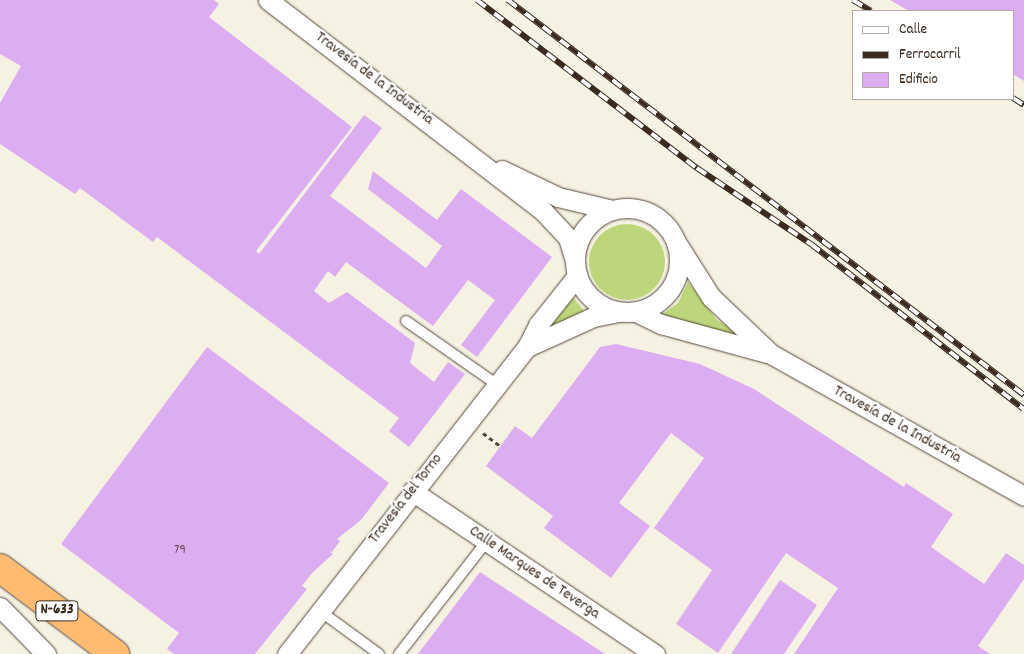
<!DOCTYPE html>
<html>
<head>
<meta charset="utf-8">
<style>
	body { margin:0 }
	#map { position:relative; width:1024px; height:654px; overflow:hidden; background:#f5f2e3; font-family:Dekko,sans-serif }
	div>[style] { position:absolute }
	.green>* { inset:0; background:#bed67b }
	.round { border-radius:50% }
	.building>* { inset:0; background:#dcadf0 }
	.path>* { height:3px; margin-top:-1.5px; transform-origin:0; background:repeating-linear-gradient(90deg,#57483c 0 4px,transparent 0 8px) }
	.roads { filter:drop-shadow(0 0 1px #57483c) drop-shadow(0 0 1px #57483c) }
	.service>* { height:10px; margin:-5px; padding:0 5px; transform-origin:5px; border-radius:5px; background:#fff }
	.minor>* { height:19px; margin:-9.5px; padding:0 9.5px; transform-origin:9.5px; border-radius:9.5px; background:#fff }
	.minor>.ring { margin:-9.5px; padding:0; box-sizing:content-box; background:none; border:19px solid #fff; border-radius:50% }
	.trunk>* { height:28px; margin:-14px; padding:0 14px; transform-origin:14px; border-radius:14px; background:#ffbb71 }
	.rail>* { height:5.5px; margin-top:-2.75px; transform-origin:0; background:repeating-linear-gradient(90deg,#fff 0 11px,#3b2a1e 0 22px); box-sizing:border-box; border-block:1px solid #3b2a1e }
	span { translate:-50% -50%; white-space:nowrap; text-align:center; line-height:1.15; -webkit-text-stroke:4.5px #fff; paint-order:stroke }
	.number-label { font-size:14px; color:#634b52 }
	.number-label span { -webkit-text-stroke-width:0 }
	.shield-label span { padding:1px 4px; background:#fff; border:1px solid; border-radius:4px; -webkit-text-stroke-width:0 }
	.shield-label { font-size:15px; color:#3b2a1e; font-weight:700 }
	.street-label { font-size:16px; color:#3b2a1e }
	.legend { position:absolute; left:852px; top:10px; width:162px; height:90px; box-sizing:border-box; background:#fff; border:1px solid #b1aaa5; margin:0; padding:6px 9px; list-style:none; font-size:15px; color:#3b2a1e }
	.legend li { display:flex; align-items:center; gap:10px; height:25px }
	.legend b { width:25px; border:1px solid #b1aaa5 }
</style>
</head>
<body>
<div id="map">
	<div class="green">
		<i class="round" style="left:589px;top:224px;width:76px;height:76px"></i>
		<i style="clip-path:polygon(688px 282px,717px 320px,754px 342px,657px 318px,678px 303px)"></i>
		<i style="clip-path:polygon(572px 296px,585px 312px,540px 332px)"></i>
	</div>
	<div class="building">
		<i style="clip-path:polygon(0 0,214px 0,219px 4px,209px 17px,352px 127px,256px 251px,259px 254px,364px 115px,382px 128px,330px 196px,426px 268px,442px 246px,368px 189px,373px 171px,437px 220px,461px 189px,552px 257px,477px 357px,461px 345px,495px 300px,468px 280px,433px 326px,346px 262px,335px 277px,328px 271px,314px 291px,329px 303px,347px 292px,415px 343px,410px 363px,434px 382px,448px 362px,465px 374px,409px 447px,389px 431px,399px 418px,157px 237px,153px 242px,80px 188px,75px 194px,0 144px,0 103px,21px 66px,0 54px)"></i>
		<i style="clip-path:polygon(890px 0,1024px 0,1024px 81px,1013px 74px,1013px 11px,909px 11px)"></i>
		<i style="clip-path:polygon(616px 344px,700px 364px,754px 389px,904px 487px,906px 483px,953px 514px,931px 547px,984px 584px,1006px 553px,1024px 565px,1024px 579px,978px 646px,990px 654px,794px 654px,838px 588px,786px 553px,718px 653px,676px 624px,712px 570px,654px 528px,704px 458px,671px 433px,619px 503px,650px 526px,611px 578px,544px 528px,553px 516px,486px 466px,515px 426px,532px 438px,600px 347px)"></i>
		<i style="clip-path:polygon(207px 347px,389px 483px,361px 520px,337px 539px,340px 541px,332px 552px,329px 551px,333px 554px,312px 573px,302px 586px,307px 589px,255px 654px,174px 654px,167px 649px,179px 633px,61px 544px)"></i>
		<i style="clip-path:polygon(480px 572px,605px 654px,418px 654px)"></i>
		<i style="clip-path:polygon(780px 580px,817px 605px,784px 654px,731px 654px)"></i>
	</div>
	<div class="path">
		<i style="left:483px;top:433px;width:21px;rotate:37deg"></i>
	</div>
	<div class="roads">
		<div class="service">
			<i style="left:406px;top:321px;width:110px;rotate:35deg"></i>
			<i style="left:320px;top:611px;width:73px;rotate:36.1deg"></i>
			<i style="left:399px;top:654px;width:143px;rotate:-52.1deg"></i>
		</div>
		<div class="minor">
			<i style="left:268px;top:0;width:347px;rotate:37.5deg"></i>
			<i style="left:543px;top:211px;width:37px;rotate:47deg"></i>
			<i style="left:568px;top:238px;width:24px;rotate:73deg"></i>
			<i style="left:502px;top:170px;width:62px;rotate:25.7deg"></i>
			<i style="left:558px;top:197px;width:56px;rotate:13.5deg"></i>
			<i class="ring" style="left:575px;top:208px;width:85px;height:85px"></i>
			<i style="left:678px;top:245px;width:62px;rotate:57.6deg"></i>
			<i style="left:711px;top:297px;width:83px;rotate:43.5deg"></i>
			<i style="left:771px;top:354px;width:290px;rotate:29.3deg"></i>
			<i style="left:636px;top:312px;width:28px;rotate:26deg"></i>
			<i style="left:661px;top:324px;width:110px;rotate:15.3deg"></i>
			<i style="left:527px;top:347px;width:72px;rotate:-24.4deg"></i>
			<i style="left:593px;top:317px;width:25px;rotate:-11deg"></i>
			<i style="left:412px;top:491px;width:293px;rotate:33.9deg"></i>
			<i style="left:0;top:607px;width:66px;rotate:45.6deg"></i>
			<i style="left:287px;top:654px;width:390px;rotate:-52deg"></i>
			<i style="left:527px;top:347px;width:25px;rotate:-63deg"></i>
			<i style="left:538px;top:325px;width:63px;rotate:-51.5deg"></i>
		</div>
		<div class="trunk">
			<i style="left:0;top:568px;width:144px;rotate:36.8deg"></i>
		</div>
	</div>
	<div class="rail">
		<i style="left:477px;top:0;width:277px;rotate:37.4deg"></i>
		<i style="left:697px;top:168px;width:137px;rotate:33.7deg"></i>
		<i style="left:811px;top:244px;width:269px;rotate:37.8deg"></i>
		<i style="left:508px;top:0;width:650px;rotate:37.43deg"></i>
		<i style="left:853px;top:0;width:21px;rotate:31deg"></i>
		<i style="left:1013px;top:98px;width:13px;rotate:32deg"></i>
	</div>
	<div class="number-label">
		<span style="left:180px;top:550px">79</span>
	</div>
	<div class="shield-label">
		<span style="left:57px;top:611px">N-633</span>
	</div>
	<div class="street-label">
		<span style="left:374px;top:79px;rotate:37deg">Travesía de la Industria</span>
		<span style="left:897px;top:425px;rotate:29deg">Travesía de la Industria</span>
		<span style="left:406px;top:499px;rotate:-52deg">Travesía del Torno</span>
		<span style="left:534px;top:573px;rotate:34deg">Calle Marques de Teverga</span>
	</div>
	<ul class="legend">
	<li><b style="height:6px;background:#fff"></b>Calle</li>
	<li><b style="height:6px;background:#3b2a1e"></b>Ferrocarril</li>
	<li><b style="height:14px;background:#dcadf0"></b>Edificio</li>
	</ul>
</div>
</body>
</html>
